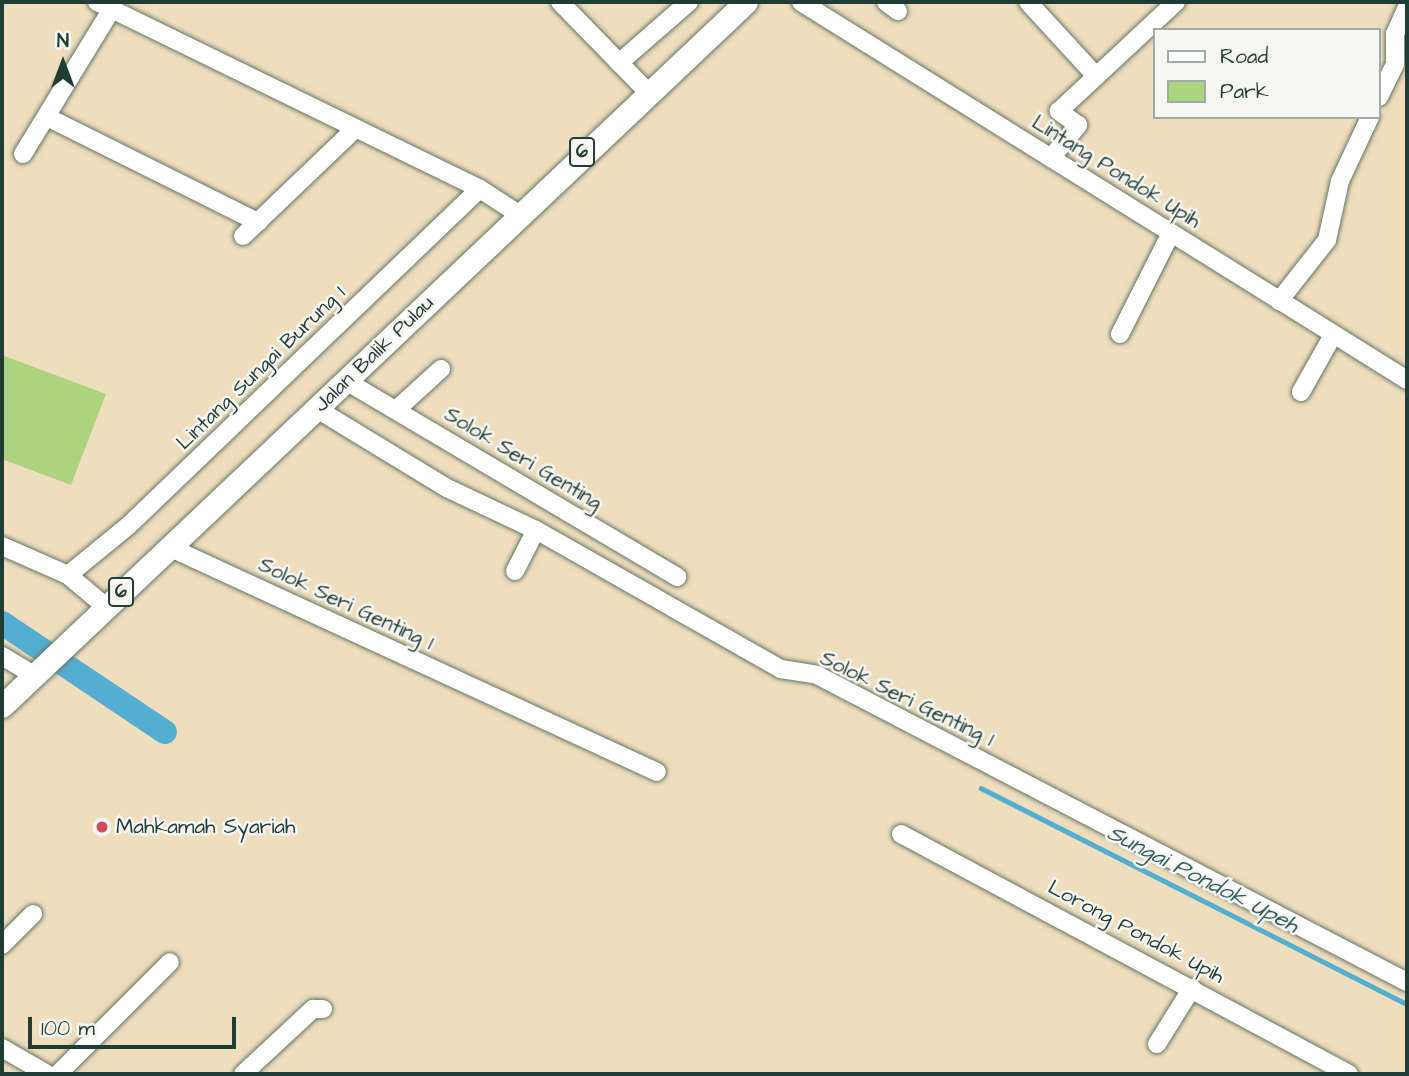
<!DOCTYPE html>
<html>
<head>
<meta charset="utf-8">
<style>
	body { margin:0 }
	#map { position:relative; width:1409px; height:1076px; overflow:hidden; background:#eedebd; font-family:"Architects Daughter",sans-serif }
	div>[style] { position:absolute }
	.green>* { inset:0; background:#acd37d }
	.stream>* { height:4.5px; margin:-2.25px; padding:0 2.25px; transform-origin:2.25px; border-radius:2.25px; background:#54aed1 }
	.river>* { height:24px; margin:-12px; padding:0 12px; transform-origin:12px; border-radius:12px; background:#54aed1 }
	.roads { filter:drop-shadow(0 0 2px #677564) drop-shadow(0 0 2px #677564) }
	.minor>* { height:18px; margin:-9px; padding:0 9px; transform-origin:9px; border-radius:9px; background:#fff }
	.major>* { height:23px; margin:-11.5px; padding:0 11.5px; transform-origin:11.5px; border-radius:11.5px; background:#fff }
	.dots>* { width:19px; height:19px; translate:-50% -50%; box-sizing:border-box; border:4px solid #f6f6f2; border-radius:50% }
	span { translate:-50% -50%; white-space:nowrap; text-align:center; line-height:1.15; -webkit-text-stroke:5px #f6f6f2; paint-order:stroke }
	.shield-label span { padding:2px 5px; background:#f6f6f2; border:2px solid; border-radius:5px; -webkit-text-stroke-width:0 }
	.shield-label { font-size:19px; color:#1f3d34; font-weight:700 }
	.street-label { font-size:21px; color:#1f3d34 }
	.poi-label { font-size:21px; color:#1f3d34 }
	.left { translate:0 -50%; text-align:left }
	.water-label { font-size:23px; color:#2f5f63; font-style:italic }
	.frame { position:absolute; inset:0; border:4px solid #1f3d34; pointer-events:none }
	.legend { position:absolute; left:1153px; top:28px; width:228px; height:91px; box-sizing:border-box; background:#f6f6f2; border:2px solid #a0aca6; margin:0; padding:9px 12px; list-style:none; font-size:21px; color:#1f3d34 }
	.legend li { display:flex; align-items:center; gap:14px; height:35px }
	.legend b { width:35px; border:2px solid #a0aca6 }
	.north { position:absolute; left:28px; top:28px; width:70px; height:70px; -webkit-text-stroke:5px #f6f6f2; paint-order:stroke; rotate:0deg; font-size:19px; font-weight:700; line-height:28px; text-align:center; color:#1f3d34 }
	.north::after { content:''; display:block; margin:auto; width:24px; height:32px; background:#1f3d34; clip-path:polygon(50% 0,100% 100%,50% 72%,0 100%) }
	.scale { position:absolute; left:28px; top:1017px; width:208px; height:32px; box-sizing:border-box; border:4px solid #1f3d34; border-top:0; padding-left:9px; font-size:21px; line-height:24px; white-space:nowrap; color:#1f3d34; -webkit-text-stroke:5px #f6f6f2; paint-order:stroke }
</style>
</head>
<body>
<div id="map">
	<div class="green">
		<i style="clip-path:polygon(2px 355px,106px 394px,71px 485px,2px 459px)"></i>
	</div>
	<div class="stream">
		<i style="left:981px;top:788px;width:478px;rotate:26.9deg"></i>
	</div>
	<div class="river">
		<i style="left:2px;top:623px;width:196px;rotate:33.8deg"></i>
	</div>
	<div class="roads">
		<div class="minor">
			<i style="left:97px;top:2px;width:426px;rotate:26deg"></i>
			<i style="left:480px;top:189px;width:44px;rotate:33deg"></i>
			<i style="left:560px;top:2px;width:124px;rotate:45.7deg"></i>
			<i style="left:801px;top:2px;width:714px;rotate:31.95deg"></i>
			<i style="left:886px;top:2px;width:15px;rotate:37deg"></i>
			<i style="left:1028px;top:2px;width:100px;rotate:47.4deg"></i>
			<i style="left:619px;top:63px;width:93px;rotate:-41.1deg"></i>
			<i style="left:1379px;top:97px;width:37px;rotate:-64deg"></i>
			<i style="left:1395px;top:64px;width:30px;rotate:-90deg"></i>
			<i style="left:1395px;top:34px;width:30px;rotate:-66deg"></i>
			<i style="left:47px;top:117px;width:236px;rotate:26.5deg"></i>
			<i style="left:23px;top:154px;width:170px;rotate:-58.5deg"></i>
			<i style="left:1051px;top:158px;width:43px;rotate:-50.7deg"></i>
			<i style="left:1078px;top:125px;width:24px;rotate:-144deg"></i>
			<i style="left:1059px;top:111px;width:160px;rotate:-43deg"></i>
			<i style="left:243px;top:236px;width:153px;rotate:-43.7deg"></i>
			<i style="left:1279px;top:301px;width:78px;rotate:-51.8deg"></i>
			<i style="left:1327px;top:240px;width:60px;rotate:-77.6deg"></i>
			<i style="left:1340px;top:181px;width:71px;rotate:-64.9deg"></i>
			<i style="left:1120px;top:334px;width:113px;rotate:-63.2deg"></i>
			<i style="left:346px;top:381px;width:385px;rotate:30.6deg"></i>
			<i style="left:1301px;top:392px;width:65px;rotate:-60.7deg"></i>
			<i style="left:317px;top:409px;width:152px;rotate:31.3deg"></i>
			<i style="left:447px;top:488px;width:98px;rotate:25.3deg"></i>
			<i style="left:536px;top:530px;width:282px;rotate:29.6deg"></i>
			<i style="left:781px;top:669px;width:36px;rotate:9deg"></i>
			<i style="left:817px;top:675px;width:665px;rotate:27.49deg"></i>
			<i style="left:396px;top:410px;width:61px;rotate:-42.3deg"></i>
			<i style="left:2px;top:546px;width:72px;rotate:23.7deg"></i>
			<i style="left:68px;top:575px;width:50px;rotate:40.1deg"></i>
			<i style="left:169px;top:547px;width:537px;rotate:24.75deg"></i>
			<i style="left:515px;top:571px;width:46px;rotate:-62.9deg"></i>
			<i style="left:68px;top:575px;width:77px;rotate:-39.2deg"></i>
			<i style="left:128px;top:526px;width:487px;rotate:-43.8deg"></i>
			<i style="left:2px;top:656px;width:37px;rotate:31deg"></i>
			<i style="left:901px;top:834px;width:508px;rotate:28.18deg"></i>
			<i style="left:2px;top:945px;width:44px;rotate:-45deg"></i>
			<i style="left:1157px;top:1044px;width:66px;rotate:-58deg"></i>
			<i style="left:2px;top:1048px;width:52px;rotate:30deg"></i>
			<i style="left:58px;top:1074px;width:158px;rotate:-45deg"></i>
			<i style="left:243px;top:1074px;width:96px;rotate:-42.9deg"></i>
			<i style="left:313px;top:1009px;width:10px"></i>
		</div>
		<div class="major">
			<i style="left:2px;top:706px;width:1024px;rotate:-43.42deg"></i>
		</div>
	</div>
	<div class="dots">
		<i style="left:102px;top:827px;background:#d1495b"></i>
	</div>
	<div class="shield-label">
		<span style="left:582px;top:152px">6</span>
		<span style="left:121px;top:592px">6</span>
	</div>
	<div class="street-label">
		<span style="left:1116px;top:172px;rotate:32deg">Lintang Pondok Upih</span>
		<span style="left:374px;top:354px;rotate:-44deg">Jalan Balik Pulau</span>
		<span style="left:261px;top:368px;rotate:-44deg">Lintang Sungai Burung 1</span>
		<span style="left:523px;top:459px;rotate:31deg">Solok Seri Genting</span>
		<span style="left:346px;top:604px;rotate:25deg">Solok Seri Genting 1</span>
		<span style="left:907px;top:699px;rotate:26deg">Solok Seri Genting 1</span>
		<span style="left:1136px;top:932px;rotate:28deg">Lorong Pondok Upih</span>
	</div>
	<div class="poi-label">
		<span class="left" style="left:116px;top:827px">Mahkamah Syariah</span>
	</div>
	<div class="water-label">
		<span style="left:1203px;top:879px;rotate:27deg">Sungai Pondok Upeh</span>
	</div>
	<div class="frame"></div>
	<ul class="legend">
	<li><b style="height:9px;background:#fff"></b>Road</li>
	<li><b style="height:19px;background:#acd37d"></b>Park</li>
	</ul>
	<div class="north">N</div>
	<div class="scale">100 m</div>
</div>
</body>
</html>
